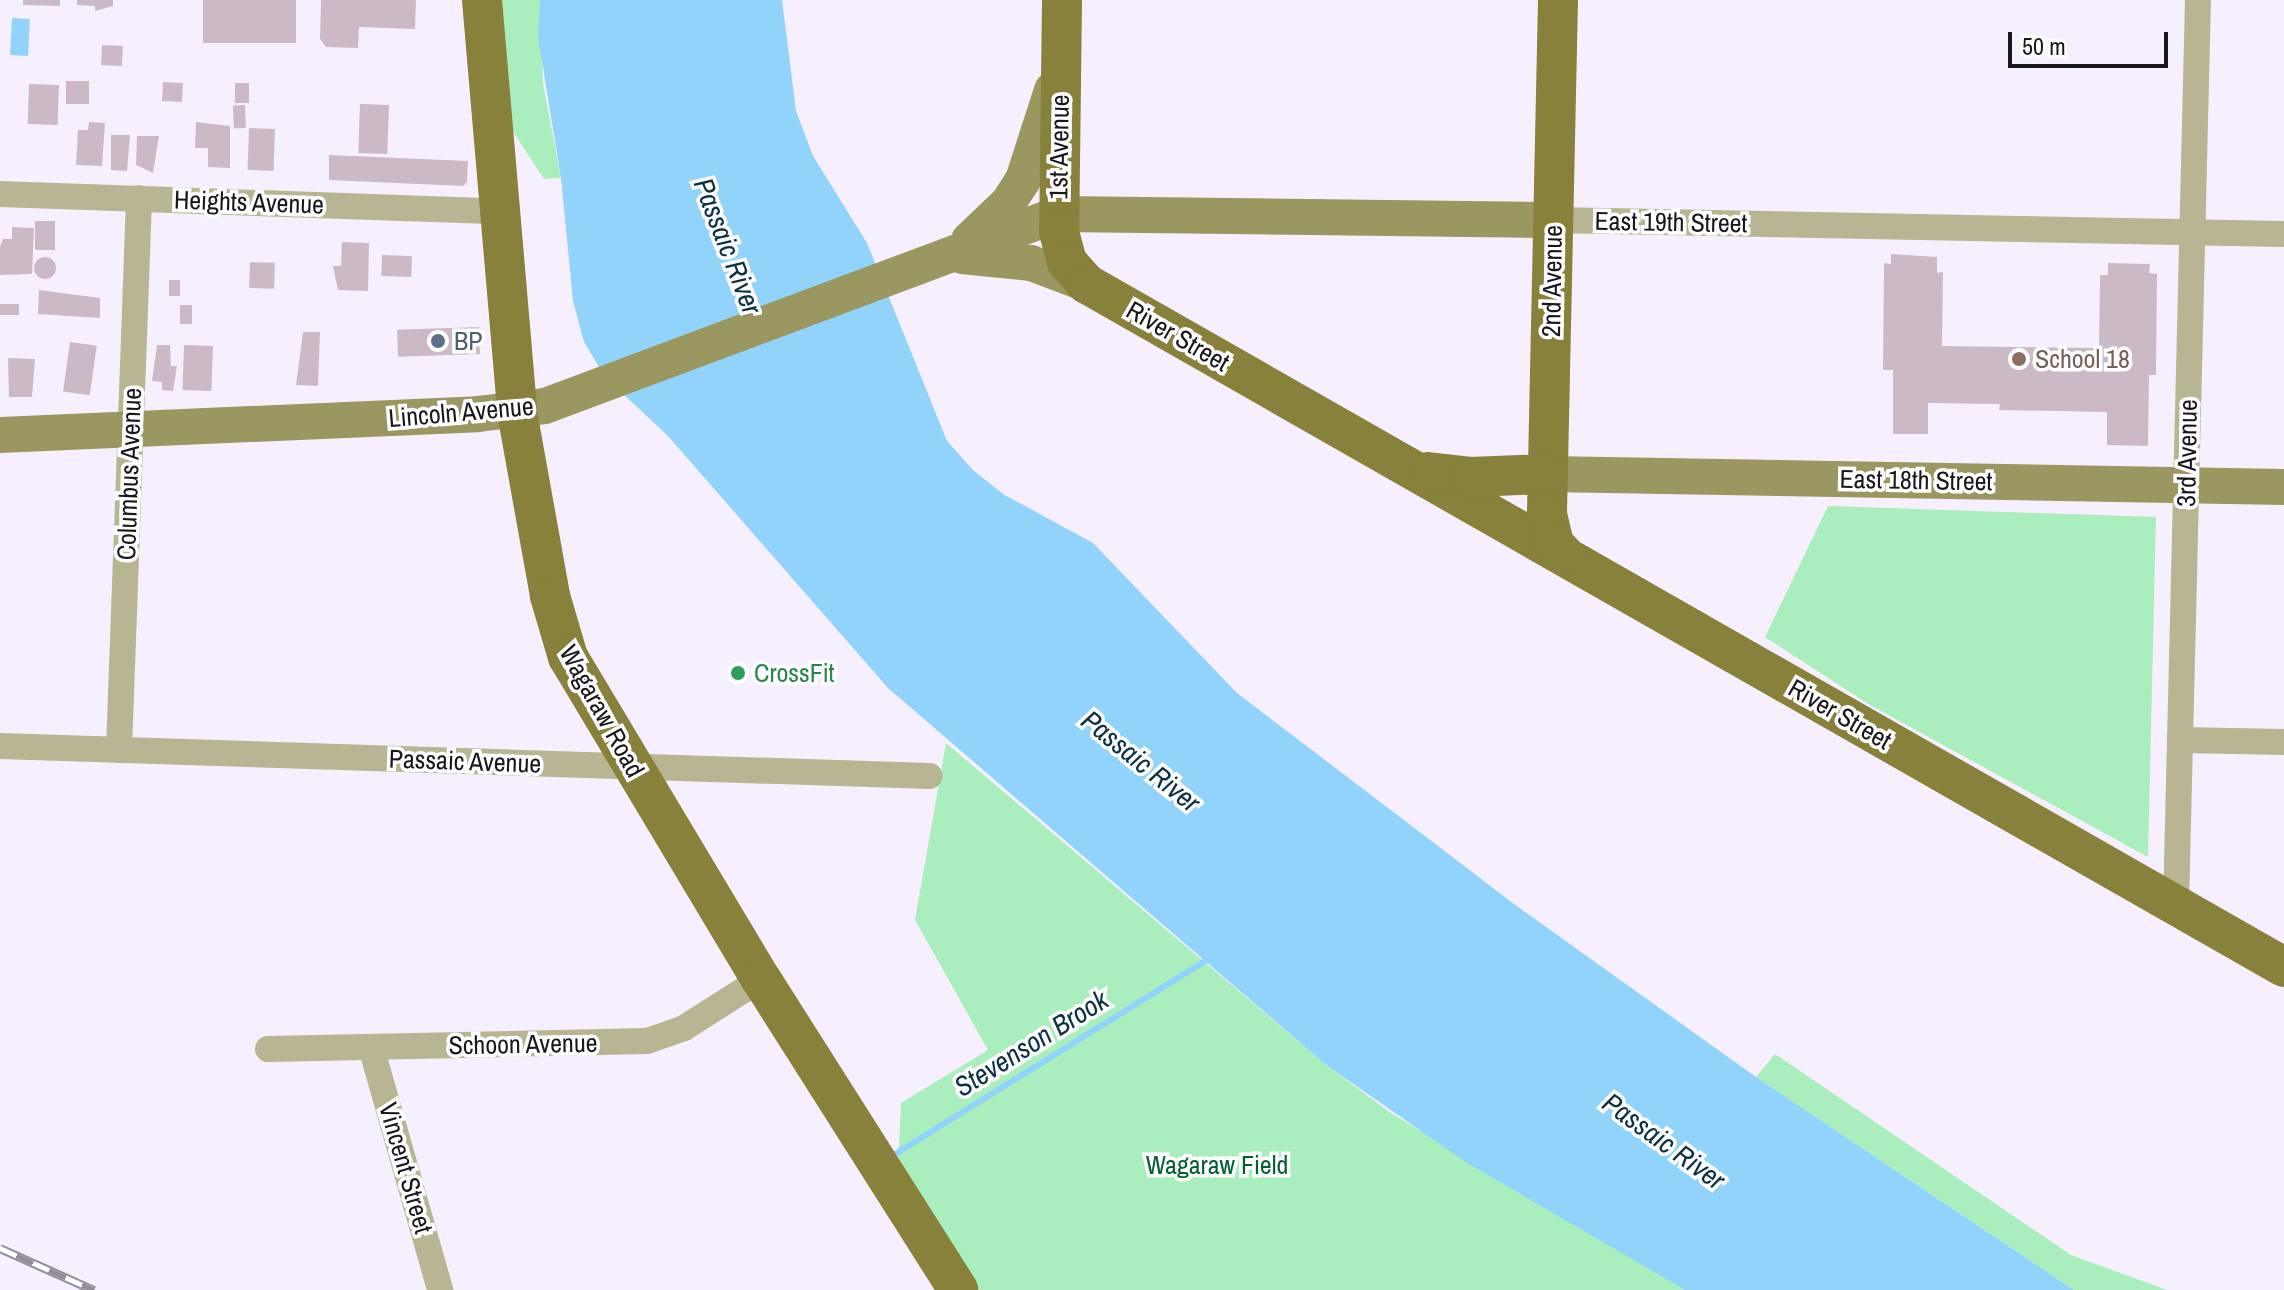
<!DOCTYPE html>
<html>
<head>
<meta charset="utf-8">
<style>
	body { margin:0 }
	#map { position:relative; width:2284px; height:1290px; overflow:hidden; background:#f6f0fe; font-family:"Archivo Narrow",sans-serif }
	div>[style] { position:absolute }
	.green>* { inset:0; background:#a9eebc }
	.water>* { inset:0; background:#92d3fb; transform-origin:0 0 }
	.stream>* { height:6px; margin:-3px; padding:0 3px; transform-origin:3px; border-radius:3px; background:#92d3fb }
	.building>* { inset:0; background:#cbbac6; transform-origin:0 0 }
	.round { border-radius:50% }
	.street>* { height:26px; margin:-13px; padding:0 13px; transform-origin:13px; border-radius:13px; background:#b8b692 }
	.secondary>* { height:36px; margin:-18px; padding:0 18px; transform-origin:18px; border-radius:18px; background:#9b9761 }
	.primary>* { height:40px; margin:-20px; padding:0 20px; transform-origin:20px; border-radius:20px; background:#87813b }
	.rail>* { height:9px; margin-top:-4.5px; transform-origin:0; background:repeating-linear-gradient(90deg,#fff 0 18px,#928d98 0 36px); box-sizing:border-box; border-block:2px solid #928d98 }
	.dots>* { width:22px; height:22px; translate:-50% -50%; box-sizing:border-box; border:4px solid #fff; border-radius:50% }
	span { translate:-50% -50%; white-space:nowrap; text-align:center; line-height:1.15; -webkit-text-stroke:7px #fff; paint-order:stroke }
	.street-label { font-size:26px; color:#19161c }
	.service-label { font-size:26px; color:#4e5e75 }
	.left { translate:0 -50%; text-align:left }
	.education-label { font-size:26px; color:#785e54 }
	.leisure-label { font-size:26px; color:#27864d }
	.park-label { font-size:26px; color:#036131 }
	.water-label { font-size:28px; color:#0a3145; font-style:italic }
	.scale { position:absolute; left:2008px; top:32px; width:160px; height:36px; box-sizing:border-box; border:4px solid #19161c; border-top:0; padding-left:10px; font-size:24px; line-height:28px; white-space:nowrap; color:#19161c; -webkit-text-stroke:6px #fff; paint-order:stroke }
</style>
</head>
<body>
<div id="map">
	<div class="green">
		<i style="clip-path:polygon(482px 0,540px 0,543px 83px,561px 178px,544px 179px,490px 97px)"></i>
		<i style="clip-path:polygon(1828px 506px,2156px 517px,2148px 857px,1870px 705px,1765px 637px)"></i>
		<i style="clip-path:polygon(946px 743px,1326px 1065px,1391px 1113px,1685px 1290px,977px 1290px,898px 1167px,901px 1103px,988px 1050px,915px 920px)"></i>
		<i style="clip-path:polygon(1775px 1054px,2071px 1255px,2167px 1290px,2074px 1290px,1756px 1077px)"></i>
	</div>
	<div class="water">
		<i style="clip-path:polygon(540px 0,782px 0,796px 111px,813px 156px,867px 243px,947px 441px,973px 470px,1003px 494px,1093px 543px,1237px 693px,1518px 907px,1756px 1077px,2074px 1290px,1685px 1290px,1467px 1163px,1326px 1065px,888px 688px,668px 436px,605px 377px,584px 342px,573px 301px,561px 178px,538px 37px)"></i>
		<i style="left:12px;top:18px;width:18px;height:37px;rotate:3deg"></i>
	</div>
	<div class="stream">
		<i style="left:892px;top:1156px;width:372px;rotate:-31.9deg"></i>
	</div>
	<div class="building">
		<i style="clip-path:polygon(23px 0,60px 0,60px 6px,23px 5px)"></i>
		<i style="clip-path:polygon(77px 0,113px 0,113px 6px,95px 11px,95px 6px,77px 5px)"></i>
		<i style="left:203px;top:0;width:93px;height:43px"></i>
		<i style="clip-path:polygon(321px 0,416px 0,415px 29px,359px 27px,358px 48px,326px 47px,320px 39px)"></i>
		<i style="left:102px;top:45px;width:21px;height:20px;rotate:3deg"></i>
		<i style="left:66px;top:81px;width:23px;height:23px"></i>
		<i style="left:163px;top:82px;width:20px;height:19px;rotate:3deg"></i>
		<i style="left:235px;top:83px;width:14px;height:20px"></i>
		<i style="left:29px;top:84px;width:30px;height:40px;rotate:2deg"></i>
		<i style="left:360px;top:104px;width:29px;height:49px;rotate:2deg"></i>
		<i style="left:245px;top:105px;width:23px;height:12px;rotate:88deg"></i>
		<i style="clip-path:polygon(89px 122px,105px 123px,102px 166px,76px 165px,78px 130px,88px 130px)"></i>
		<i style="clip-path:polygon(196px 122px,230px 126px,230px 168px,208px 167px,208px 148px,195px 148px)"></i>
		<i style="left:249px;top:128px;width:26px;height:42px;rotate:2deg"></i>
		<i style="clip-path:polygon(111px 135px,130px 135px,127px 171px,111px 170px)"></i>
		<i style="clip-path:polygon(137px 136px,159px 136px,153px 173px,136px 165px)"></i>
		<i style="clip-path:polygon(329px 155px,468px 161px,467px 182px,463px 186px,329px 180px)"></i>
		<i style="left:35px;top:221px;width:20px;height:29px"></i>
		<i style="clip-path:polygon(12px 227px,34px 228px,32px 274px,0 275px,0 247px,3px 239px,12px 239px)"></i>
		<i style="clip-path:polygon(342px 242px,369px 243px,368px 291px,338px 290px,333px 266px,341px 266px)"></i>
		<i style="clip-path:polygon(1891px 254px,1937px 257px,1937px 273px,1943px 272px,1942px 346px,2099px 348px,2100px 275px,2108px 275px,2108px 263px,2150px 264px,2149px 273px,2157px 274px,2156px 375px,2149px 375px,2148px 446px,2107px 445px,2107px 412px,1999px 410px,2000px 404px,1928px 403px,1928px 434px,1893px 434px,1893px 370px,1883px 370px,1884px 263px,1891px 264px)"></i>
		<i style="left:382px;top:255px;width:30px;height:21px;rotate:2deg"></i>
		<i class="round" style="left:34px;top:257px;width:22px;height:22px"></i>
		<i style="left:250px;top:262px;width:25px;height:26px;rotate:2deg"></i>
		<i style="left:169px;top:280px;width:11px;height:16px"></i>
		<i style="clip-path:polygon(39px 290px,100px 298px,100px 318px,38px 314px)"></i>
		<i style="left:0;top:304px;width:19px;height:11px"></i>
		<i style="left:180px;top:305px;width:12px;height:19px"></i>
		<i style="left:479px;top:327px;width:27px;height:82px;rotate:88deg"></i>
		<i style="clip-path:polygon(303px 332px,320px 332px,318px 386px,296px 385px)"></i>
		<i style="left:70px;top:342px;width:27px;height:50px;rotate:8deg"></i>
		<i style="clip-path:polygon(157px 345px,170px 345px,171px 366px,177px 366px,173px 391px,162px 390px,162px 382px,152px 381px)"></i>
		<i style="left:184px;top:345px;width:29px;height:45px;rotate:2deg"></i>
		<i style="clip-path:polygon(8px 358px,35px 359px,32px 397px,9px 397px)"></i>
	</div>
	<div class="street">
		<i style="left:0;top:194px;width:498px;rotate:2deg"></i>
		<i style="left:1553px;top:220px;width:731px;rotate:1.1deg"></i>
		<i style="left:2181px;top:740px;width:103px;rotate:1.1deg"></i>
		<i style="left:0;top:746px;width:930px;rotate:1.85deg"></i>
		<i style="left:119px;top:750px;width:552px;rotate:-87.92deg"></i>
		<i style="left:2176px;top:906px;width:906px;rotate:-88.61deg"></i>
		<i style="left:371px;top:1047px;width:253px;rotate:74.1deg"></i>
		<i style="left:268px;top:1049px;width:379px;rotate:-1.2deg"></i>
		<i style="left:647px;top:1041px;width:39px;rotate:-19deg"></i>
		<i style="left:684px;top:1028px;width:91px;rotate:-32.5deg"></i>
	</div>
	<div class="secondary">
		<i style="left:969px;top:240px;width:54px;rotate:-43.5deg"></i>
		<i style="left:1008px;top:203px;width:27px;rotate:-57deg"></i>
		<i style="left:1023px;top:180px;width:95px;rotate:-72.1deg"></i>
		<i style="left:962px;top:256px;width:69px;rotate:5.8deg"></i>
		<i style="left:1031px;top:263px;width:60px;rotate:20.6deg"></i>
		<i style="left:0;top:435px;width:478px;rotate:-2.5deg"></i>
		<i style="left:478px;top:414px;width:67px;rotate:-6.8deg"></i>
		<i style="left:545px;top:406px;width:549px;rotate:-20.48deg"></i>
		<i style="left:1059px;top:214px;width:494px;rotate:0.7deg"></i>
		<i style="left:1548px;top:474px;width:736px;rotate:1.01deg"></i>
	</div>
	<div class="primary">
		<i style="left:482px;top:0;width:413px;rotate:85.1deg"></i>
		<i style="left:517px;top:412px;width:187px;rotate:79.8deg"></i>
		<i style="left:550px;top:596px;width:64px;rotate:73.6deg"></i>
		<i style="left:568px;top:657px;width:375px;rotate:59.1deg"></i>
		<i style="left:761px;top:979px;width:368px;rotate:57.6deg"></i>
		<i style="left:1062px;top:0;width:232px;rotate:90.7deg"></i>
		<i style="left:1059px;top:232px;width:31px;rotate:75deg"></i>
		<i style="left:1067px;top:262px;width:30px;rotate:48deg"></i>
		<i style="left:1087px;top:284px;width:1378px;rotate:29.71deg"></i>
		<i style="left:1558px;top:0;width:514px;rotate:91.23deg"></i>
		<i style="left:1547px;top:514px;width:31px;rotate:77deg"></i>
		<i style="left:1554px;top:544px;width:16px;rotate:47deg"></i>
		<i style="left:1428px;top:472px;width:42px;rotate:6.8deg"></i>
		<i style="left:1470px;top:477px;width:78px;rotate:-2.2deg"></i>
	</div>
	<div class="rail">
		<i style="left:0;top:1248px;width:103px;rotate:24.1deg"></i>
	</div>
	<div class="dots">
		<i style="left:438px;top:341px;background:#5c6f8a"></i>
		<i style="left:2019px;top:359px;background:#8d6e63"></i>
		<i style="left:738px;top:673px;background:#2e9e5b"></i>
	</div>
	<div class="street-label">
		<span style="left:1059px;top:147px;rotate:-89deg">1st Avenue</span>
		<span style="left:249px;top:202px;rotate:2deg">Heights Avenue</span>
		<span style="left:1671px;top:222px;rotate:1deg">East 19th Street</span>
		<span style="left:1552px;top:281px;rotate:-89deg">2nd Avenue</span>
		<span style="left:1178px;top:336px;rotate:30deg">River Street</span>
		<span style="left:461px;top:412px;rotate:-5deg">Lincoln Avenue</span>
		<span style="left:2187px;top:453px;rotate:-89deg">3rd Avenue</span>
		<span style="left:129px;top:474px;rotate:-88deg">Columbus Avenue</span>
		<span style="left:1916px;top:480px;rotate:1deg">East 18th Street</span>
		<span style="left:602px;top:711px;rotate:61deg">Wagaraw Road</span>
		<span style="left:1840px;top:714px;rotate:30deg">River Street</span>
		<span style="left:465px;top:761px;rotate:2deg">Passaic Avenue</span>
		<span style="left:523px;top:1044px;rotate:-1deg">Schoon Avenue</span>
		<span style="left:406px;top:1168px;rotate:74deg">Vincent Street</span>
	</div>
	<div class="service-label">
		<span class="left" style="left:454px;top:341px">BP</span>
	</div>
	<div class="education-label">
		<span class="left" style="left:2035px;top:359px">School 18</span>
	</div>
	<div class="leisure-label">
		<span class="left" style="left:754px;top:673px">CrossFit</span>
	</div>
	<div class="park-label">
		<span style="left:1217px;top:1165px">Wagaraw Field</span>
	</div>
	<div class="water-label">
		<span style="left:728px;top:246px;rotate:69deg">Passaic River</span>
		<span style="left:1141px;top:761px;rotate:39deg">Passaic River</span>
		<span style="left:1031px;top:1043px;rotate:-32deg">Stevenson Brook</span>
		<span style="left:1664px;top:1141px;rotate:36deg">Passaic River</span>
	</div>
	<div class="scale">50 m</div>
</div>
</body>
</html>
